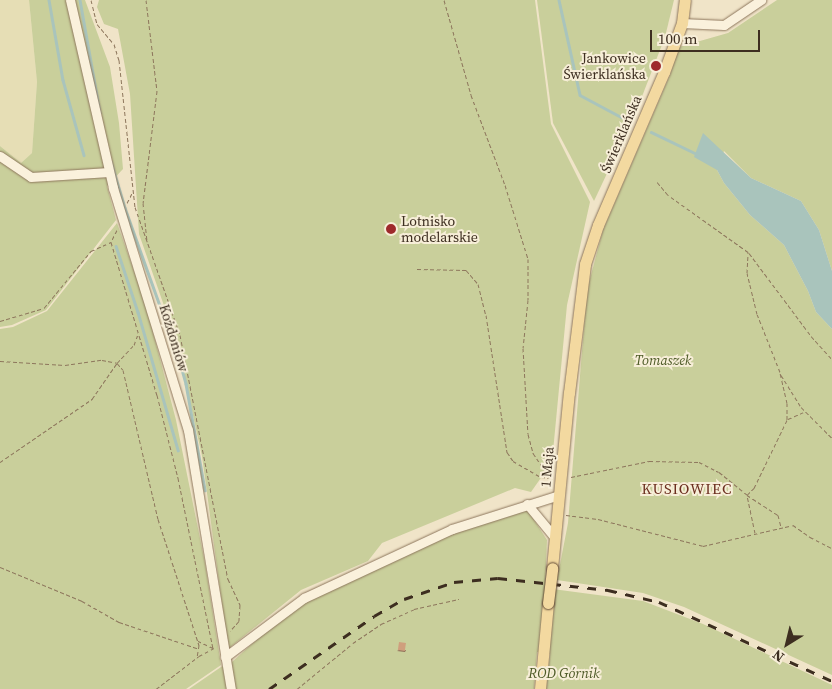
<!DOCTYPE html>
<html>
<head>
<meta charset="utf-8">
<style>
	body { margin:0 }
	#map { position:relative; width:832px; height:689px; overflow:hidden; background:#f0e4c8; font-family:"Source Serif 4",serif }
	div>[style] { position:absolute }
	.farmland>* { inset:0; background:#e6deb5 }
	.green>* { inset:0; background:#c9cf9b }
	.water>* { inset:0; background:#a9c4bc }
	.stream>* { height:2.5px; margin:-1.25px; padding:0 1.25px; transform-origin:1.25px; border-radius:1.25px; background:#a9c4bc }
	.path>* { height:1px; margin-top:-0.5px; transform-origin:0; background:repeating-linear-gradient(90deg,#8d765c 0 4px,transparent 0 6.5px) }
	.roads { filter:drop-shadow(0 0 1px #8d765c) drop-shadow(0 0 1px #8d765c) }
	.minor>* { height:9px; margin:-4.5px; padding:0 4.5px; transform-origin:4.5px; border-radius:4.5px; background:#faf1dc }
	.major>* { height:11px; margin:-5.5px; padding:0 5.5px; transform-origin:5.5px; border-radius:5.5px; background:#f3d9a0 }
	.rail>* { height:2.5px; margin-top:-1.25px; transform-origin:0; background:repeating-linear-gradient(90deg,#3d2e20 0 9px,transparent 0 18px) }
	.bridges { filter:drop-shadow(0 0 1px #5b4430) drop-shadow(0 0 1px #5b4430) }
	.major-bridge>* { height:11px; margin:-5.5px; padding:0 5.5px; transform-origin:5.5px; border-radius:5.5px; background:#f3d9a0 }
	.shaded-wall>* { inset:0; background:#916f58 }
	.building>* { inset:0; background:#cf9f7d; transform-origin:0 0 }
	.dots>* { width:14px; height:14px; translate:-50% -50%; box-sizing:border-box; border:2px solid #f7eed8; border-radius:50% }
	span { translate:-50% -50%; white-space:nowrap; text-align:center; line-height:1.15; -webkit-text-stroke:4px #f7eed8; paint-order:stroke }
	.poi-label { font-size:14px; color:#3d2e20 }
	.right { translate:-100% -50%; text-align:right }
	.left { translate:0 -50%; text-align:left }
	.street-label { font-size:14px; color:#3d2e20 }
	.park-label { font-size:14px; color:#4d5a26; font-style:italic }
	.neighbourhood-label { font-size:15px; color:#6b2e1e; letter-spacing:1px }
	.north { position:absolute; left:762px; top:619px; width:50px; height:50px; -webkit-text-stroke:4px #f7eed8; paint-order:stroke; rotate:216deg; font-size:14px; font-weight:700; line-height:20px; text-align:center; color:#3d2e20 }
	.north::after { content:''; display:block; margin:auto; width:18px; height:22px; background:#3d2e20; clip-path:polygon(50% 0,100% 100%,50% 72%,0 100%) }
	.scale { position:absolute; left:650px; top:30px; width:110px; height:22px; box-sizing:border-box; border:2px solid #3d2e20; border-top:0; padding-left:6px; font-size:15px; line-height:18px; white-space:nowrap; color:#3d2e20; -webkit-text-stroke:4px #f7eed8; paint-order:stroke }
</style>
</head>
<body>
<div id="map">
	<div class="farmland">
		<i style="clip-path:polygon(0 0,29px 0,37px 82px,32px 153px,21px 163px,0 146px)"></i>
	</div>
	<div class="green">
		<i style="clip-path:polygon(29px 0,85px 0,110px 67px,119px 123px,123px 169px,107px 186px,116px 220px,46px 310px,12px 325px,0 327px,0 146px,21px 163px,32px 153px,37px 82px)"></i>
		<i style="clip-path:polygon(99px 0,535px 0,551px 124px,590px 202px,567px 305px,552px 462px,531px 492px,515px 488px,382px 543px,368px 561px,301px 590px,228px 649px,202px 456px,177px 343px,139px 234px,130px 94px,118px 29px,104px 24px,97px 7px)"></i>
		<i style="clip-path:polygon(537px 0,674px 0,665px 37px,636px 112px,594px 201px,553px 123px)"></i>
		<i style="clip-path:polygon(777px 0,832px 0,832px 271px,819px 230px,801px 201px,751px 178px,724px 151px,717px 170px,724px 183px,750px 215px,784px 245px,808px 291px,816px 312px,832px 329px,832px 675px,684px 607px,643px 593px,557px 580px,568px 523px,587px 290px,603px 230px,670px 75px,679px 47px,728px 33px)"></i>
		<i style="clip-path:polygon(117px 223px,145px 302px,176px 420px,205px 563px,221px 665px,186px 689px,0 689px,0 329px,13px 327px,47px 311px)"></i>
		<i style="clip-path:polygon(527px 509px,547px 540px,545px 588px,643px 601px,703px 624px,811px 675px,832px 685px,832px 689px,546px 689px,550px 654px,537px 652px,534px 689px,189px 689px,221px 667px,232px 662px,273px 625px,306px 602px,452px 534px)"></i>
	</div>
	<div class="water">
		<i style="clip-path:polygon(703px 133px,751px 178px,801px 201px,819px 230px,832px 271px,832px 329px,816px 312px,808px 291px,784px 245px,750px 215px,724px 183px,717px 170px,694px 157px)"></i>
	</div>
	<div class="stream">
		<i style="left:49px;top:0;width:81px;rotate:80.1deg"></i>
		<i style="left:63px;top:80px;width:78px;rotate:74.4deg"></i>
		<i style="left:80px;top:0;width:114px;rotate:79.9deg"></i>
		<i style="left:559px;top:0;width:97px;rotate:77.5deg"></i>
		<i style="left:580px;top:95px;width:51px;rotate:28.1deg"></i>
		<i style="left:651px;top:132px;width:51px;rotate:25.6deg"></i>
		<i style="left:111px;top:161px;width:49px;rotate:73.4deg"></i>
		<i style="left:125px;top:208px;width:160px;rotate:70.3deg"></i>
		<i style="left:179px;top:359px;width:26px;rotate:74deg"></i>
		<i style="left:186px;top:384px;width:108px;rotate:79.8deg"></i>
		<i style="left:116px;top:246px;width:70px;rotate:71.6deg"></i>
		<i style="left:138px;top:312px;width:144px;rotate:73.8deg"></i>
	</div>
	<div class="path">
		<i style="left:91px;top:0;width:25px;rotate:76deg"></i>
		<i style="left:97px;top:24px;width:26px;rotate:50deg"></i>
		<i style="left:114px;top:44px;width:17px;rotate:73deg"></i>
		<i style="left:119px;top:60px;width:148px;rotate:83.8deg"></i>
		<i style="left:135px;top:207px;width:136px;rotate:70.6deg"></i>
		<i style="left:180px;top:335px;width:249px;rotate:78.9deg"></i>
		<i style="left:228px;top:579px;width:29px;rotate:65deg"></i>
		<i style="left:240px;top:605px;width:16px;rotate:94deg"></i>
		<i style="left:239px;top:621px;width:13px;rotate:132deg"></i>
		<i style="left:146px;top:0;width:92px;rotate:83.1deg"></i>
		<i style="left:157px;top:91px;width:113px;rotate:97.1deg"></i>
		<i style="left:143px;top:203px;width:39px;rotate:84deg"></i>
		<i style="left:444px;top:0;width:99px;rotate:74.1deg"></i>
		<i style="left:471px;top:95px;width:96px;rotate:69.3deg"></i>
		<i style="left:505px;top:185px;width:77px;rotate:72.7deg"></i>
		<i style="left:528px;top:259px;width:41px;rotate:90deg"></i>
		<i style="left:528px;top:300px;width:48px;rotate:95.9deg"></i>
		<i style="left:523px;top:348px;width:86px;rotate:86.7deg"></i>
		<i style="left:528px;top:434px;width:20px;rotate:75deg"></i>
		<i style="left:533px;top:453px;width:22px;rotate:56deg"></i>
		<i style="left:545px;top:471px;width:6px;rotate:90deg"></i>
		<i style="left:127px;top:203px;width:11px;rotate:-63deg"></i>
		<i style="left:117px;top:230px;width:13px;rotate:117deg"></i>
		<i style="left:111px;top:242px;width:160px;rotate:73.3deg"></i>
		<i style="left:157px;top:395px;width:86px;rotate:75.8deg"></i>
		<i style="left:178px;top:478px;width:174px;rotate:78.4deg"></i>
		<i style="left:213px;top:648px;width:17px;rotate:-155deg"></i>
		<i style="left:749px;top:253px;width:104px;rotate:53.2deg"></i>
		<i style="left:811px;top:336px;width:31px;rotate:48deg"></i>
		<i style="left:417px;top:269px;width:49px;rotate:1.2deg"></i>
		<i style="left:466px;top:270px;width:18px;rotate:49deg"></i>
		<i style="left:478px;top:284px;width:32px;rotate:76deg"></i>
		<i style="left:486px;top:315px;width:139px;rotate:81.3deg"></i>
		<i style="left:507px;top:452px;width:11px;rotate:56deg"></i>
		<i style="left:513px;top:461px;width:32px;rotate:30deg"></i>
		<i style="left:541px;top:477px;width:11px;rotate:5deg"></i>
		<i style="left:0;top:321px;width:46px;rotate:-16.5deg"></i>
		<i style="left:44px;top:308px;width:74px;rotate:-50.5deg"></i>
		<i style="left:91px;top:251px;width:22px;rotate:-24deg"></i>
		<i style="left:0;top:361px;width:65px;rotate:3.5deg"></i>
		<i style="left:65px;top:365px;width:37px;rotate:-8deg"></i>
		<i style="left:102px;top:360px;width:15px;rotate:11deg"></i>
		<i style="left:117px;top:363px;width:9px;rotate:49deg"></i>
		<i style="left:123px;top:370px;width:153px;rotate:76.8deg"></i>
		<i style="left:158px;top:519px;width:133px;rotate:72deg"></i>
		<i style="left:199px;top:645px;width:13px;rotate:99deg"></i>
		<i style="left:781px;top:375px;width:38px;rotate:58deg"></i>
		<i style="left:801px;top:407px;width:44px;rotate:45deg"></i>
		<i style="left:788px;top:419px;width:17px;rotate:-24deg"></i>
		<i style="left:0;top:462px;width:112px;rotate:-34.4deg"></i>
		<i style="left:92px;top:399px;width:44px;rotate:-55.2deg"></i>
		<i style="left:117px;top:363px;width:25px;rotate:-47deg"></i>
		<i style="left:134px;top:345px;width:12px;rotate:-70deg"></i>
		<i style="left:571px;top:477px;width:80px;rotate:-11.6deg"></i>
		<i style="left:649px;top:461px;width:50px;rotate:1.1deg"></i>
		<i style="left:699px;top:462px;width:22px;rotate:27deg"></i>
		<i style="left:719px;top:472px;width:36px;rotate:39deg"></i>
		<i style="left:747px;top:495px;width:10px;rotate:-45deg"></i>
		<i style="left:754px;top:488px;width:76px;rotate:-64.1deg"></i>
		<i style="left:787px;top:420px;width:17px;rotate:-90deg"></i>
		<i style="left:787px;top:403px;width:32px;rotate:-103deg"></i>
		<i style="left:780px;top:372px;width:62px;rotate:-111.6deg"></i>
		<i style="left:757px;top:314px;width:42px;rotate:-103.7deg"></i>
		<i style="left:747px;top:273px;width:21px;rotate:-87deg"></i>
		<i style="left:748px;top:252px;width:98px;rotate:-144.5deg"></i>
		<i style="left:668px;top:195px;width:17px;rotate:-130deg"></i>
		<i style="left:566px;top:515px;width:32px;rotate:7deg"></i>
		<i style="left:598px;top:519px;width:108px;rotate:14.4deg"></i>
		<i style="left:703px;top:546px;width:92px;rotate:-13.1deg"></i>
		<i style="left:793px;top:525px;width:21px;rotate:35deg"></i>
		<i style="left:810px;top:537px;width:25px;rotate:27deg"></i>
		<i style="left:755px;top:533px;width:39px;rotate:-102deg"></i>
		<i style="left:747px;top:495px;width:37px;rotate:33deg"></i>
		<i style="left:778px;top:515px;width:12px;rotate:76deg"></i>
		<i style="left:0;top:567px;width:89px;rotate:22.5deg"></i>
		<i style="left:82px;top:601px;width:43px;rotate:29.6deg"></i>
		<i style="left:119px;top:622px;width:84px;rotate:18.6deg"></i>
		<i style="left:156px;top:689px;width:54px;rotate:-37.5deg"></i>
		<i style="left:199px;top:656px;width:19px;rotate:-28deg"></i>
		<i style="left:297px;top:689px;width:72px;rotate:-39.4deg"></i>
		<i style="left:353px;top:643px;width:34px;rotate:-34deg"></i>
		<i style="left:381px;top:624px;width:36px;rotate:-24deg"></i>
		<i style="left:414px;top:609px;width:46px;rotate:-12.5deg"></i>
	</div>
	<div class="roads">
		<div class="minor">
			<i style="left:70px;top:0;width:193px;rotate:77.1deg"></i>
			<i style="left:113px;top:188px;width:253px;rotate:72.8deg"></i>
			<i style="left:188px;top:430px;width:263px;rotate:80.6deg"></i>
			<i style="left:682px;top:23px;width:42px;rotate:2.7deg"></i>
			<i style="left:724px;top:25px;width:45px;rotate:-34deg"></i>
			<i style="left:0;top:156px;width:37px;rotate:34deg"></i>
			<i style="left:31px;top:177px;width:78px;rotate:-3.7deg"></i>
			<i style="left:527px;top:504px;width:44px;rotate:50.5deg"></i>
			<i style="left:225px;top:657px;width:99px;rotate:-36.8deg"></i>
			<i style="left:304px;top:598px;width:163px;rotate:-25deg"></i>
			<i style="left:452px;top:529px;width:112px;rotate:-17.6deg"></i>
		</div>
		<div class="major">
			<i style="left:552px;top:568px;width:176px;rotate:-84.5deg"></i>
			<i style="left:569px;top:393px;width:130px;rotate:-82.9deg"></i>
			<i style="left:585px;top:264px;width:41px;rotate:-71.6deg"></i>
			<i style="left:598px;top:225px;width:167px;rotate:-66.7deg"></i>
			<i style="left:664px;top:72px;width:52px;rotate:-69.8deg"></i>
			<i style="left:682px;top:23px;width:23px;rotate:-83deg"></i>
			<i style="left:540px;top:689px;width:86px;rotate:-84.7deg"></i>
		</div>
	</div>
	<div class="rail">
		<i style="left:269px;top:689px;width:128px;rotate:-34.8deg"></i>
		<i style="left:374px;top:616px;width:34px;rotate:-30deg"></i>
		<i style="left:404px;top:599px;width:53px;rotate:-18.8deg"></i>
		<i style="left:454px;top:582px;width:44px;rotate:-5.2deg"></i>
		<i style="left:498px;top:578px;width:111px;rotate:6.2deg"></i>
		<i style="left:608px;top:590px;width:52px;rotate:13.2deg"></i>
		<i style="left:659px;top:602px;width:190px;rotate:24.5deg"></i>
	</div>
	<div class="bridges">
		<div class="major-bridge">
			<i style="left:548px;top:603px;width:35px;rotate:-83deg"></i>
		</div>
	</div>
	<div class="shaded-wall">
		<i style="clip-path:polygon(399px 650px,406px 650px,405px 652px,397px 651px)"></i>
	</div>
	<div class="building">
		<i style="left:399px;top:642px;width:7px;height:8px;rotate:8deg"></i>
	</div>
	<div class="dots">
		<i style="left:656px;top:66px;background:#9e2a2b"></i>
		<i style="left:391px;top:229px;background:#9e2a2b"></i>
	</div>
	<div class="poi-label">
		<span class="right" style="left:646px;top:66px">Jankowice<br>Świerklańska</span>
		<span class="left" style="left:401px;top:229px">Lotnisko<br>modelarskie</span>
	</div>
	<div class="street-label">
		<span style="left:621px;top:134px;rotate:-67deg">Świerklańska</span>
		<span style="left:174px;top:338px;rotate:73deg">Kożdoniów</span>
		<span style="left:547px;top:467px;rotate:-85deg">1 Maja</span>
	</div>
	<div class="park-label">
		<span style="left:663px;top:360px">Tomaszek</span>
		<span style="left:564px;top:673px">ROD Górnik</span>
	</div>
	<div class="neighbourhood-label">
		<span style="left:687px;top:489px">KUSIOWIEC</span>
	</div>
	<div class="north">N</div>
	<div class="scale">100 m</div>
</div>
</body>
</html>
